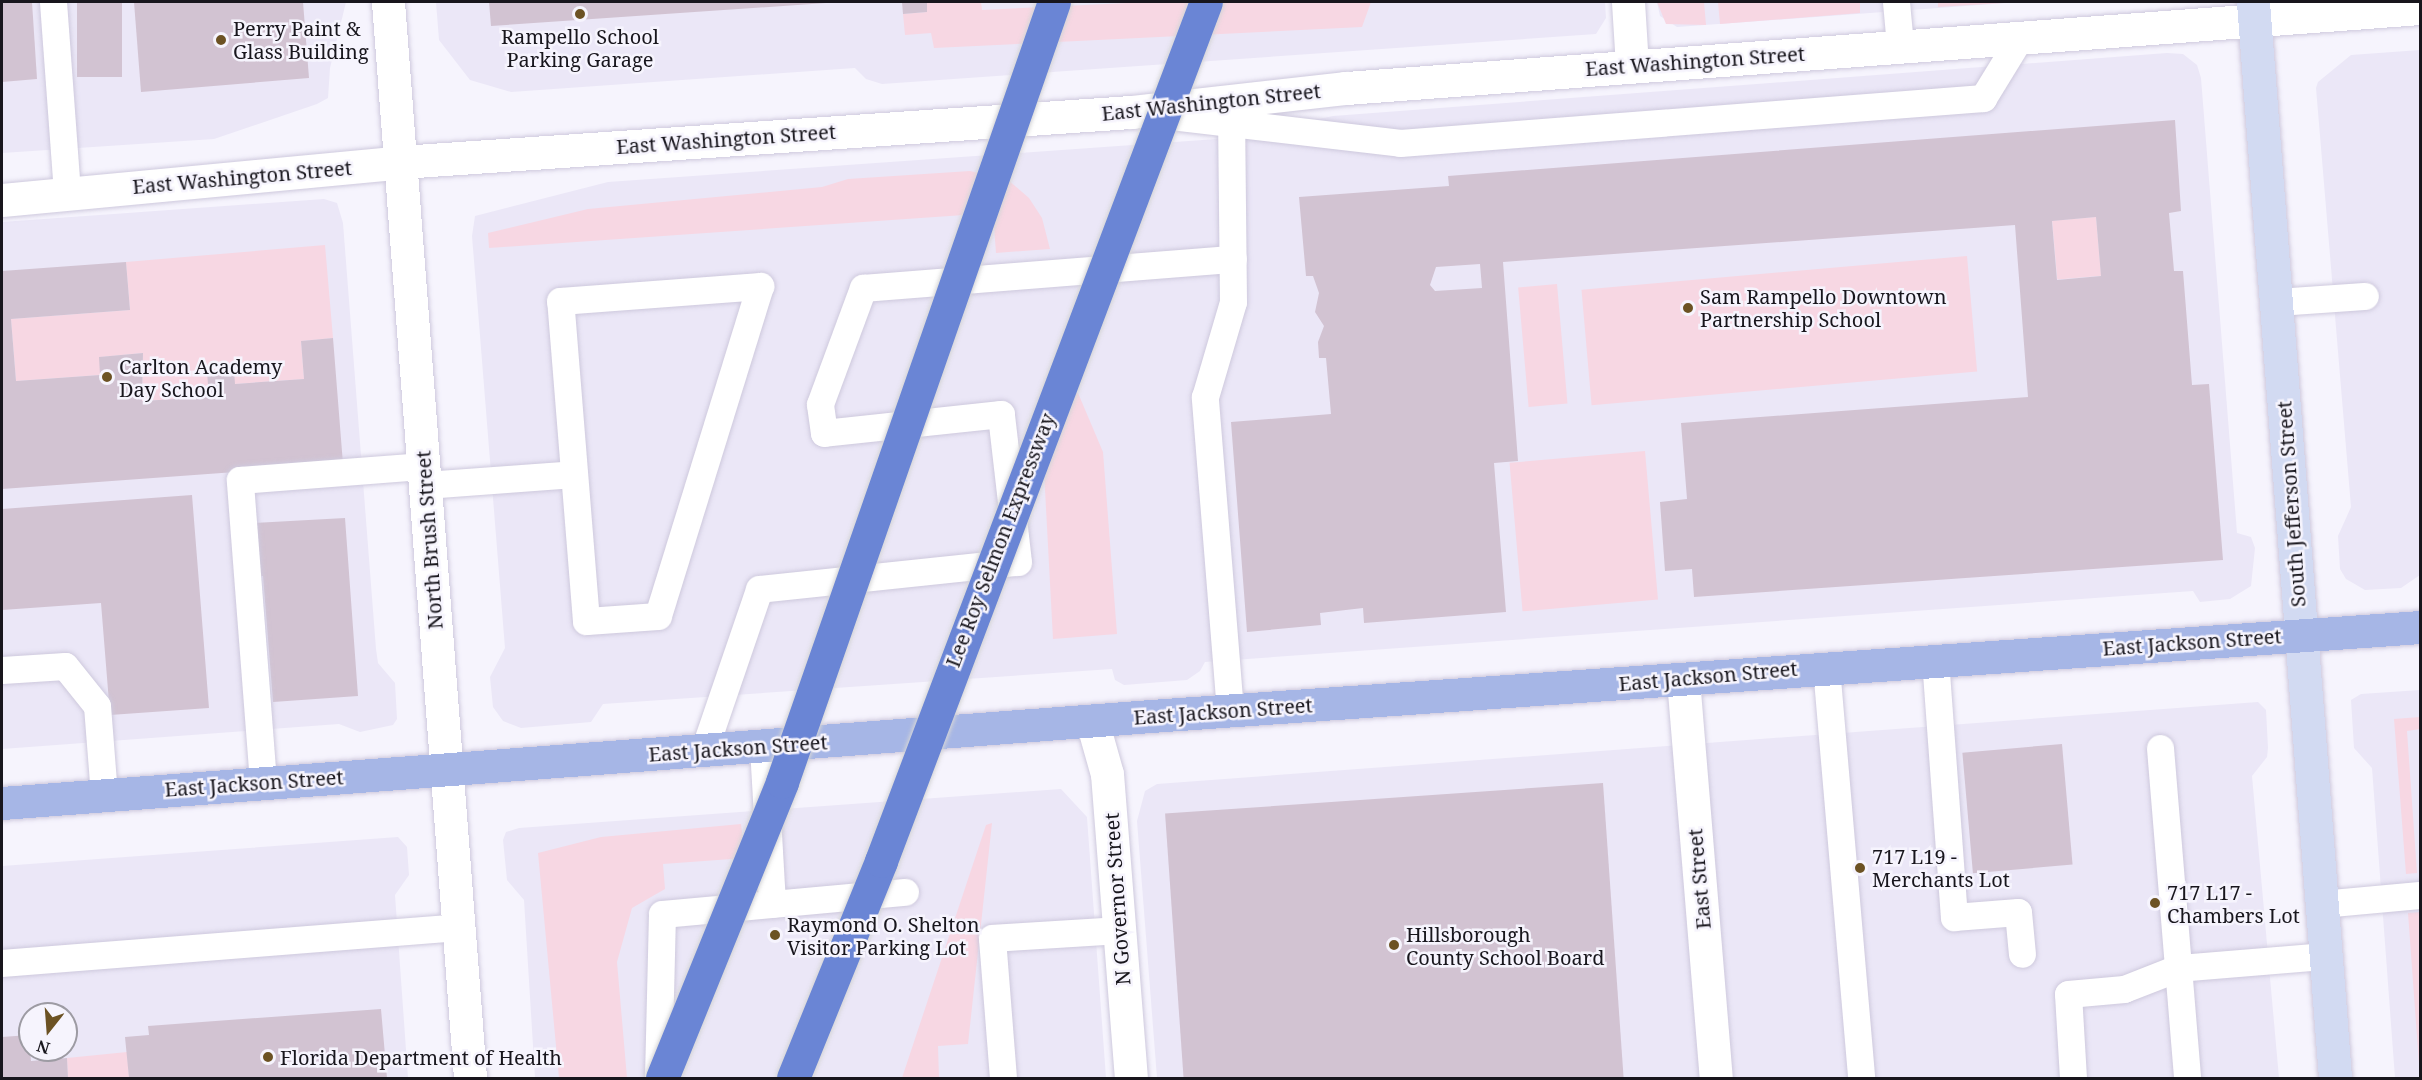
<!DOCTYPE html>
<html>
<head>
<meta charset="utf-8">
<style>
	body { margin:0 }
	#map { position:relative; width:2422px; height:1080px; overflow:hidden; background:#f6f4fd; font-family:"Noto Serif",serif }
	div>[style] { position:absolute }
	.built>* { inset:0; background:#ebe7f7 }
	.green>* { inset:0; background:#f7d7e3; transform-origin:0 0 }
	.building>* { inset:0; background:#d2c3d2; transform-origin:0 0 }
	.roads { filter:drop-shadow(0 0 2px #cec9dd) drop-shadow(0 0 2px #cec9dd) }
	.lane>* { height:27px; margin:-13.5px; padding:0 13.5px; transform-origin:13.5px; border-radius:13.5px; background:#fff }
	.street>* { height:33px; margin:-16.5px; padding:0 16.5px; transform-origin:16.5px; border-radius:16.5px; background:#fff }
	.secondary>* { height:33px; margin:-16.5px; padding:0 16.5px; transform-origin:16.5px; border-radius:16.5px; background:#d2daf2 }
	.primary>* { height:33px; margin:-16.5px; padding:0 16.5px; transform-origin:16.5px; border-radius:16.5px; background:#a6b6e6 }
	.bridges { filter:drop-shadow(0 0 2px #d5d5d6) drop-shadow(0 0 2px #d5d5d6) }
	.highway-bridge>* { height:33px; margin:-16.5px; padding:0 16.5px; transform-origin:16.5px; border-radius:16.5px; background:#6a85d5 }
	.dots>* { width:16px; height:16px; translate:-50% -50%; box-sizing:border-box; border:3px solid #f6f4fd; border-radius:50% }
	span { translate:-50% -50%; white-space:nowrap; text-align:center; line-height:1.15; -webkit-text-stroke:5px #f6f4fd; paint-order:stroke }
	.poi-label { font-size:20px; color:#18161d }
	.left { translate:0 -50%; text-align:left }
	.street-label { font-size:20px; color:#18161d }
	.frame { position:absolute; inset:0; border:3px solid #18161d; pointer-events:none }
	.north { position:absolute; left:18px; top:1002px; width:60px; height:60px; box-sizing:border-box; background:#f6f4fd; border:2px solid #9d9ba3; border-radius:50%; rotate:197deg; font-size:16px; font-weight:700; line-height:24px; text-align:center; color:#18161d }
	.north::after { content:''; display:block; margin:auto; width:21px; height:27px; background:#6c5223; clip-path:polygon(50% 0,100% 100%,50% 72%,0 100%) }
</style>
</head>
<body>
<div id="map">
	<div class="built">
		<i style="clip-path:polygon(2px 2px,346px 2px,330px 68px,328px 98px,317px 104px,214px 139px,2px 153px)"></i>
		<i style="clip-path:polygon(436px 2px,1605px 2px,1606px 18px,1596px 34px,882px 84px,866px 79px,855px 68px,511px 92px,470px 80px,439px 40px)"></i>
		<i style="clip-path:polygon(1657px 2px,2020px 2px,1677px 27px,1660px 16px)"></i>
		<i style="clip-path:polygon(2420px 50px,2420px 575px,2401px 588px,2365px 590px,2346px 579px,2340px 569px,2338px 536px,2351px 507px,2316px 88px,2318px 82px,2351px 55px)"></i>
		<i style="clip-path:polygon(2167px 53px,2183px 54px,2197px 65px,2201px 78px,2237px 533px,2251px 537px,2255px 548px,2251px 586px,2230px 599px,2200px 602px,2193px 591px,1205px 662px,1200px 671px,1187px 680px,1124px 685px,1115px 680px,1112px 669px,603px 704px,591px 722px,521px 728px,503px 721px,493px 707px,490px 677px,505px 648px,472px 236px,475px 216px,608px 182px,1231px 138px,1333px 116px)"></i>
		<i style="clip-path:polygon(324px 199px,337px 203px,343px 223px,376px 649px,378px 663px,395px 683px,397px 719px,393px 725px,360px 732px,339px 724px,2px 749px,2px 222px)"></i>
		<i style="clip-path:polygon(2420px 690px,2420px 1078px,2395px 1078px,2372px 768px,2354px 748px,2351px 700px,2361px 694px)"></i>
		<i style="clip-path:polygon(2258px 702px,2266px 710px,2268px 748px,2267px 757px,2252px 776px,2279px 1078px,1157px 1078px,1137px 821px,1145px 791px,1157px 784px)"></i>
		<i style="clip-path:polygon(1061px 789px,1087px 817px,1106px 1078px,535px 1078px,524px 900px,507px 880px,503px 840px,506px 832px,519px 828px)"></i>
		<i style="clip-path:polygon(evenodd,398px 837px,407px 847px,409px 875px,395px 895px,408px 1078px,2px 1078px,2px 866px,398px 837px,30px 1014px,66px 1014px,66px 1050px,30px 1050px,30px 1014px)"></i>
	</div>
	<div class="green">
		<i style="clip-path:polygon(927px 2px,981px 2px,982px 10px,1148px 2px,1371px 2px,1362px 27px,934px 48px,931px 33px,905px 35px,903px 14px,927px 12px)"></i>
		<i style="clip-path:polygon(1657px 2px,1704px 2px,1706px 25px,1666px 24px)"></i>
		<i style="clip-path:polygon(1718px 2px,1860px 2px,1860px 13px,1720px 24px)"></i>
		<i style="clip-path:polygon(1938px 2px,2020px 2px,1938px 7px)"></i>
		<i style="clip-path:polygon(970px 171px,1008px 180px,1029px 198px,1042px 218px,1050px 249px,996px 253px,993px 213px,489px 248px,488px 233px,588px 209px,822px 187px,848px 179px)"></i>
		<i style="left:2096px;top:217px;width:59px;height:44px;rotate:85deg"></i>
		<i style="clip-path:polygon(325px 245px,333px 338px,301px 341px,304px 379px,235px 384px,209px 397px,142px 401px,143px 353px,100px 357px,100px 375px,16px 381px,11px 319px,130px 310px,126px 262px)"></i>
		<i style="left:1967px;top:256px;width:116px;height:387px;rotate:85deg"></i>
		<i style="left:1557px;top:284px;width:120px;height:39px;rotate:85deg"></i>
		<i style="clip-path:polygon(1078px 393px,1103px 452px,1117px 634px,1053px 639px,1040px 396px)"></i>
		<i style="left:1645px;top:451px;width:149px;height:136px;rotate:85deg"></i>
		<i style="clip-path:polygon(2420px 717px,2420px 729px,2407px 731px,2417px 873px,2406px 874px,2394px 719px)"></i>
		<i style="clip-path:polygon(992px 823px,968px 1044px,938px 1046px,939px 1078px,902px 1078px,986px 825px)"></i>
		<i style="clip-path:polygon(741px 824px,745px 858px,663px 864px,665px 889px,632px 908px,617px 962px,627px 1078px,559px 1078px,538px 853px,601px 837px)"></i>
		<i style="clip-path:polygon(2420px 912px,2419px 935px,2420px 1078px,2408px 913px)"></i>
		<i style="clip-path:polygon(127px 1052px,129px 1078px,68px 1078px,67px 1058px)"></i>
	</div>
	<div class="building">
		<i style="clip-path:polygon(2px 2px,32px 2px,37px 79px,2px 82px)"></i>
		<i style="left:77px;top:2px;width:45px;height:75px"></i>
		<i style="clip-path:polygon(134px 2px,303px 2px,309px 78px,141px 92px)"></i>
		<i style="clip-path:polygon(489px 2px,825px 2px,826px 3px,491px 26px)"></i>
		<i style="clip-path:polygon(902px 2px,927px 2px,927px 12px,903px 14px)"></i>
		<i style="clip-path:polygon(evenodd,2175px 120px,2181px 211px,2169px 213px,2174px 271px,2183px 271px,2192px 385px,2209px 384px,2223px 560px,1694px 597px,1692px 569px,1665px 571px,1660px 502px,1687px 499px,1681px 423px,2028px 397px,2015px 225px,1503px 262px,1518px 461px,1494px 463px,1506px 612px,1364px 623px,1363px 608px,1320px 613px,1321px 625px,1247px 632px,1231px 422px,1331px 414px,1326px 358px,1319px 358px,1318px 342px,1324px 326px,1315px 312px,1319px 293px,1313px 276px,1306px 276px,1299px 197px,1449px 186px,1448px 176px,2175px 120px,2096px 217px,2101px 276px,2057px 280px,2052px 221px,2096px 217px,2175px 120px,1480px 264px,1482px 288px,1435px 291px,1430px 285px,1436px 267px,1480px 264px)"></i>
		<i style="clip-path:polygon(126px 262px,130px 310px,11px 319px,16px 381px,100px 375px,99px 357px,143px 353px,142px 401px,209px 397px,207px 372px,234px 370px,235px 384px,304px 379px,301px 341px,333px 338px,343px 464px,2px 489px,2px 271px)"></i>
		<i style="clip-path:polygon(192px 495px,209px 708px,110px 715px,101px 603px,2px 610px,2px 509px)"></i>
		<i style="clip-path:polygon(345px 518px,358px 696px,273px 702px,263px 576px,258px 576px,254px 523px)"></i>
		<i style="left:2062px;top:744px;width:121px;height:100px;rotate:85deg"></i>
		<i style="left:1603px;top:783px;width:296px;height:439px;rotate:86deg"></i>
		<i style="clip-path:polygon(381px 1009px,387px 1078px,129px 1078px,125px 1037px,149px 1035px,148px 1026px)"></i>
		<i style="clip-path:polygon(29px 1035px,31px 1061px,67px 1058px,68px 1078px,2px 1078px,2px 1037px)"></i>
	</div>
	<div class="roads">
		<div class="lane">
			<i style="left:53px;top:2px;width:193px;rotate:85.8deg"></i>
			<i style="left:1896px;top:2px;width:43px;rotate:84.7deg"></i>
			<i style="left:1171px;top:116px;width:231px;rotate:6.7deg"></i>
			<i style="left:1400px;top:143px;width:585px;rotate:-4.41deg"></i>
			<i style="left:1983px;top:98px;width:73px;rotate:-58.5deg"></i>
			<i style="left:760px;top:286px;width:345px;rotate:107.2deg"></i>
			<i style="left:658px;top:616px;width:72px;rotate:176deg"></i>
			<i style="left:586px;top:621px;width:321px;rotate:-94.6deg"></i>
			<i style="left:560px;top:301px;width:201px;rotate:-4.3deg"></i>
			<i style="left:2276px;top:302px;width:89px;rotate:-3.9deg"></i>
			<i style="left:425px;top:485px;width:149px;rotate:-4.2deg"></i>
			<i style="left:1935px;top:659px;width:259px;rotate:85.8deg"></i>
			<i style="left:1954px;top:917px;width:64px;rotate:-4.5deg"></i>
			<i style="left:2018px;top:912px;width:42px;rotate:84.6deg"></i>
			<i style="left:1826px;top:667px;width:412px;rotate:85.1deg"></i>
			<i style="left:2px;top:670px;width:63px;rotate:-3.6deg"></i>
			<i style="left:65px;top:666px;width:51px;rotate:51.3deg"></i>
			<i style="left:97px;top:706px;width:88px;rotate:85.5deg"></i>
			<i style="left:1230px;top:711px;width:315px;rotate:-94.6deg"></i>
			<i style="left:1205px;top:397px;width:99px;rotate:-73.6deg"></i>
			<i style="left:1233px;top:302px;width:196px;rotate:-90.6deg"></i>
			<i style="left:763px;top:747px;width:157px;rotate:86.7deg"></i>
			<i style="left:2160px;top:748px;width:331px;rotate:85.3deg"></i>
			<i style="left:704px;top:750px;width:170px;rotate:-71.1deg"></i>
			<i style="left:759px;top:589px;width:260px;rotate:-6deg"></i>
			<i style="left:1018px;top:562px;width:149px;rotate:-96.6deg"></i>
			<i style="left:1001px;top:414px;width:178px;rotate:173.9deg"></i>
			<i style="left:824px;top:433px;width:29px;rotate:-98deg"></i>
			<i style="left:820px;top:404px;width:124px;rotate:-69.7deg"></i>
			<i style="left:863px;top:288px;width:371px;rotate:-4.5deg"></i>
			<i style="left:263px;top:782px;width:303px;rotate:-94.4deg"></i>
			<i style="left:240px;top:480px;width:184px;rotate:-4.4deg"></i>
			<i style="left:2321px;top:904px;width:99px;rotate:-5.2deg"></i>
			<i style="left:2px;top:963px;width:457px;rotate:-4.5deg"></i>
			<i style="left:658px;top:1077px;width:163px;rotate:-88.6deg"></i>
			<i style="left:662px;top:914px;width:244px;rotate:-5.2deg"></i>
			<i style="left:1003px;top:1078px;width:140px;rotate:-94.5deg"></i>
			<i style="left:992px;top:938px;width:127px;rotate:-3.6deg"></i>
			<i style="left:2073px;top:1078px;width:84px;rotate:-93.4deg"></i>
			<i style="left:2068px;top:994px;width:56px;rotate:-5.1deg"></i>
			<i style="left:2124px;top:989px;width:58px;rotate:-21.3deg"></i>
			<i style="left:2178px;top:968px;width:147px;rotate:-4.7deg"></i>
		</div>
		<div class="street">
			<i style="left:388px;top:2px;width:1079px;rotate:85.64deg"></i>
			<i style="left:1628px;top:2px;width:64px;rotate:86.4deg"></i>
			<i style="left:2px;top:200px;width:401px;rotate:-5.4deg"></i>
			<i style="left:401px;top:162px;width:732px;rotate:-3.92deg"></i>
			<i style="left:1131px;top:112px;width:216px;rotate:-6.4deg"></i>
			<i style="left:1346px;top:88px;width:1077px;rotate:-4.26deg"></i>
			<i style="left:1683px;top:679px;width:400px;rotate:85.3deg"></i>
			<i style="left:1092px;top:721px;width:55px;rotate:74.2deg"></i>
			<i style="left:1107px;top:774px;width:305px;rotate:85.5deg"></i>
		</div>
		<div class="secondary">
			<i style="left:2253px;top:2px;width:1079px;rotate:85.64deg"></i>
		</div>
		<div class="primary">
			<i style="left:2px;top:803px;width:1152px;rotate:-4.33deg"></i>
			<i style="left:1151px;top:716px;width:1272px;rotate:-4.01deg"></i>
		</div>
	</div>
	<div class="bridges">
		<div class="highway-bridge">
			<i style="left:662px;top:1078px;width:319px;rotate:-67.9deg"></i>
			<i style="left:782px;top:782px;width:826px;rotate:-70.78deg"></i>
			<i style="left:793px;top:1078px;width:234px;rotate:-67.9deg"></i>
			<i style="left:881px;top:861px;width:918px;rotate:-69.28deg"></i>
		</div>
	</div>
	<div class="dots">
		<i style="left:580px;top:14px;background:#6c5223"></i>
		<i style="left:221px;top:40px;background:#6c5223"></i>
		<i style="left:1688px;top:308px;background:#6c5223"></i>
		<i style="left:107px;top:377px;background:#6c5223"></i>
		<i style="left:1860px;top:868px;background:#6c5223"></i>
		<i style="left:2155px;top:903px;background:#6c5223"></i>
		<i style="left:775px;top:935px;background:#6c5223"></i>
		<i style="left:1394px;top:945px;background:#6c5223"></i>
		<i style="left:268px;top:1057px;background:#6c5223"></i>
	</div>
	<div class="poi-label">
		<span class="left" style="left:233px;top:40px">Perry Paint &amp;<br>Glass Building</span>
		<span style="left:580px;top:48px">Rampello School<br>Parking Garage</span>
		<span class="left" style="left:1700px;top:308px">Sam Rampello Downtown<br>Partnership School</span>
		<span class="left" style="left:119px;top:378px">Carlton Academy<br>Day School</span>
		<span class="left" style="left:1872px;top:868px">717 L19 -<br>Merchants Lot</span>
		<span class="left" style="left:2167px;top:904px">717 L17 -<br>Chambers Lot</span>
		<span class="left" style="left:787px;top:936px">Raymond O. Shelton<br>Visitor Parking Lot</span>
		<span class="left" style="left:1406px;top:946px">Hillsborough<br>County School Board</span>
		<span class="left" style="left:280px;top:1057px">Florida Department of Health</span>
	</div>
	<div class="street-label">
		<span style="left:1695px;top:61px;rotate:-4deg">East Washington Street</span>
		<span style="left:1211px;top:102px;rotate:-6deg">East Washington Street</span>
		<span style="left:726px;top:139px;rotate:-4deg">East Washington Street</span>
		<span style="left:242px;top:177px;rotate:-5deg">East Washington Street</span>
		<span style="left:2291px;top:504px;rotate:-94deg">South Jefferson Street</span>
		<span style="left:429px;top:540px;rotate:-94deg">North Brush Street</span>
		<span style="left:1000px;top:540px;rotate:-69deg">Lee Roy Selmon Expressway</span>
		<span style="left:2192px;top:642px;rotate:-4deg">East Jackson Street</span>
		<span style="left:1708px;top:676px;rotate:-5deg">East Jackson Street</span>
		<span style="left:1223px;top:711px;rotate:-4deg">East Jackson Street</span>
		<span style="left:738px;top:748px;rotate:-4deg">East Jackson Street</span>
		<span style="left:254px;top:783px;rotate:-4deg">East Jackson Street</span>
		<span style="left:1699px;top:879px;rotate:-95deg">East Street</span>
		<span style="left:1117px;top:899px;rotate:-94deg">N Governor Street</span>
	</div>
	<div class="frame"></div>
	<div class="north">N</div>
</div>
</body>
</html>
